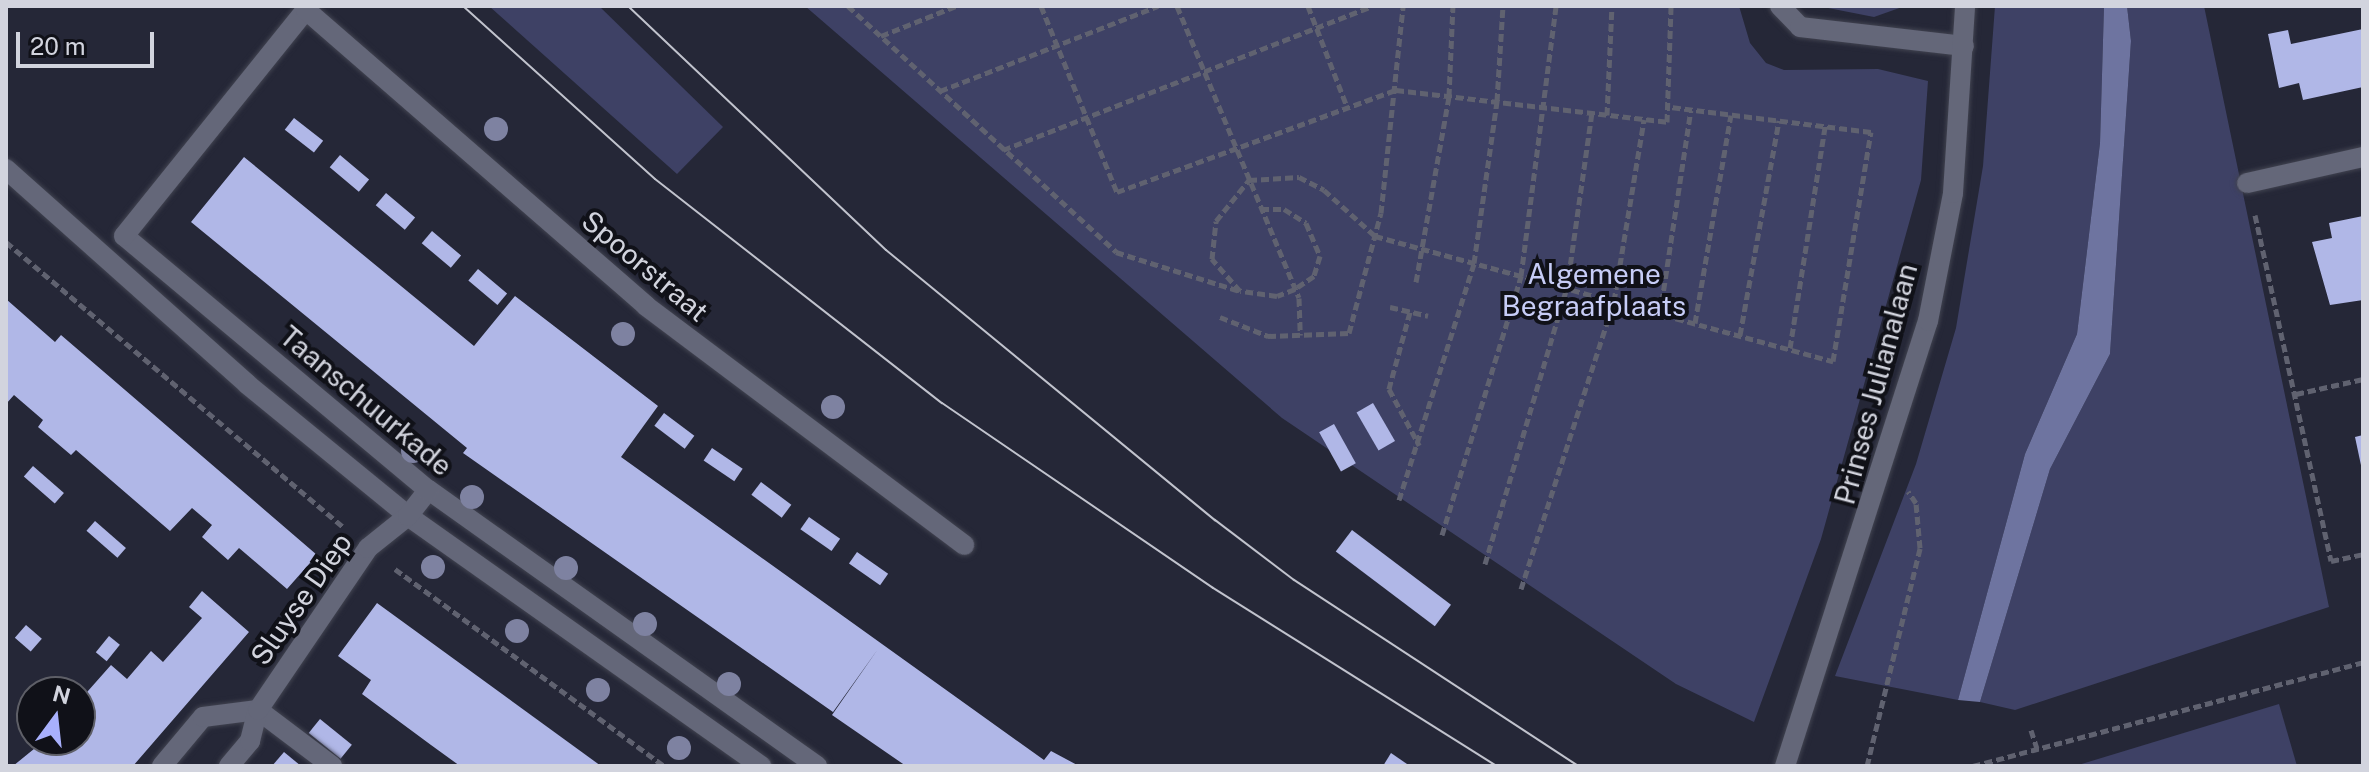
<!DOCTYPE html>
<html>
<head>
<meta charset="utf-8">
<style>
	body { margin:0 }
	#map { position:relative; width:2369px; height:772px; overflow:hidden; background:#252737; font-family:"Public Sans",sans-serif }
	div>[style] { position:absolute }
	.green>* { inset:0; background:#3e4165 }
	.water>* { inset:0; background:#6e74a0 }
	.building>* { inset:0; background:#b0b7e7; transform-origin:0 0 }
	.path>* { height:5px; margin-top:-2.5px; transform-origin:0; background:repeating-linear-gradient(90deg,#606270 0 8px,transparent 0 12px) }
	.roads { filter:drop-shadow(0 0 2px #414350) drop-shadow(0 0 2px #414350) }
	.minor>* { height:20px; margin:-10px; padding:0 10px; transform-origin:10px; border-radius:10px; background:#646779 }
	.tram>* { height:2px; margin:-1px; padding:0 1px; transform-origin:1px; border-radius:1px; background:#c1c3cd }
	.trees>* { width:24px; height:24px; margin:-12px; border-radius:50%; background:#7e82a1 }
	span { translate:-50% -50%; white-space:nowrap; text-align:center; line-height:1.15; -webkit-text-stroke:8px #101118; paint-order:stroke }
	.street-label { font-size:28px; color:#d2d4de }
	.park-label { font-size:28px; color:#c7cdf7 }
	.frame { position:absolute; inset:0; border:8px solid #d2d4de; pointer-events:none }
	.north { position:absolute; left:16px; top:676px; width:80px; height:80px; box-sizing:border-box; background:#101118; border:2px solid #5e5f67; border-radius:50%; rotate:15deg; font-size:22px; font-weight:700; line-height:32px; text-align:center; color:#d2d4de }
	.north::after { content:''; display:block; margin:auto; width:28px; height:36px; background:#a8b0fc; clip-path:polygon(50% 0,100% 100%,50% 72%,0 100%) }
	.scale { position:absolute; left:16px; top:32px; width:138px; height:36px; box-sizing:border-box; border:4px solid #d2d4de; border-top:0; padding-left:10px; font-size:24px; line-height:28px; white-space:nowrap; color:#d2d4de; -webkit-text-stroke:6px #101118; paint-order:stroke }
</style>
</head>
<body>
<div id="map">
	<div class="green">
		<i style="clip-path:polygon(489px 6px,599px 6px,723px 127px,677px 174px)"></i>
		<i style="clip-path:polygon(805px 6px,1739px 6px,1750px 43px,1766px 63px,1784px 70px,1878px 69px,1928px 81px,1921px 180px,1821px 539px,1754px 722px,1676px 684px,1282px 418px)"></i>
		<i style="clip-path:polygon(1818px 6px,1905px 6px,1874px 17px)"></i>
		<i style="clip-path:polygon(1995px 6px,2104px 6px,2100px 143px,2077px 334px,2025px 454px,1958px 700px,1835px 676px,1916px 464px,1956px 328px,1983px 166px)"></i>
		<i style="clip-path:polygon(2127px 6px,2204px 6px,2329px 607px,2015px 710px,1980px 702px,2050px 469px,2110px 354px,2131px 41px)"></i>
		<i style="clip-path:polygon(2279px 704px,2297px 766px,2075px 766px)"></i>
	</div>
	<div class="water">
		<i style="clip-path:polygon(2104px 6px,2127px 6px,2131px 41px,2110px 354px,2050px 469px,1980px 702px,1958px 700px,2025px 454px,2077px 334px,2100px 143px)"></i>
	</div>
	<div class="building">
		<i style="clip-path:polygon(2363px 29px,2363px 87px,2303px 100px,2299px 83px,2279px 88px,2268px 34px,2288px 30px,2291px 44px)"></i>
		<i style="left:294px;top:118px;width:37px;height:15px;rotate:38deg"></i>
		<i style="left:340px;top:155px;width:38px;height:16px;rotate:40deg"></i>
		<i style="clip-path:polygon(244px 157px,474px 346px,515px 296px,658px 406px,621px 457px,1044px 760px,1051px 751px,1079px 766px,906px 766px,832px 715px,878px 649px,833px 712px,463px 453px,467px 448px,191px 222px)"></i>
		<i style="left:386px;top:193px;width:38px;height:16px;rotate:40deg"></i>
		<i style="clip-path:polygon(2363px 216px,2363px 300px,2330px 305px,2312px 242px,2332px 238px,2329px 223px)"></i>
		<i style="left:432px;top:231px;width:38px;height:16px;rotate:40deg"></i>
		<i style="left:478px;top:269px;width:38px;height:15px;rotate:40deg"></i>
		<i style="clip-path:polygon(6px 299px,55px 342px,61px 335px,317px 555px,287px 589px,239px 548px,228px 560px,202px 537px,212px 525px,192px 508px,170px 531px,76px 450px,71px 455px,38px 427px,43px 420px,14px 395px,6px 404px)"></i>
		<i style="left:1373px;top:403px;width:44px;height:19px;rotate:60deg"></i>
		<i style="left:664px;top:413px;width:38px;height:16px;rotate:37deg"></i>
		<i style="left:1334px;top:424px;width:45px;height:17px;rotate:61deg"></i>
		<i style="clip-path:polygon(2363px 435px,2363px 469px,2362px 470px,2355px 437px)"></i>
		<i style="left:712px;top:448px;width:37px;height:15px;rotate:34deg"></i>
		<i style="left:33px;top:466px;width:41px;height:14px;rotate:41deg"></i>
		<i style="left:761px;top:482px;width:38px;height:16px;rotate:37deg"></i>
		<i style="left:809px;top:517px;width:38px;height:15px;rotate:35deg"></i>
		<i style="left:95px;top:521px;width:41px;height:13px;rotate:41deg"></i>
		<i style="left:1352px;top:530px;width:124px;height:27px;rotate:37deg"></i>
		<i style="left:857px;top:552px;width:38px;height:14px;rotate:35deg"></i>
		<i style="clip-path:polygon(202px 591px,249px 632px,133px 766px,13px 766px,45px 740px,80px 740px,80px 700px,111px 665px,127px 679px,151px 651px,163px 662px,202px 618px,189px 607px)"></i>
		<i style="clip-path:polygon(377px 603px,513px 702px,601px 766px,460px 766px,431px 745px,362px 694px,371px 680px,338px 656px)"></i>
		<i style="left:26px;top:625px;width:21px;height:17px;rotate:41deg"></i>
		<i style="left:109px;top:636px;width:14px;height:21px;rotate:39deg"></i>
		<i style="left:320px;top:719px;width:41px;height:18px;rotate:39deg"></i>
		<i style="clip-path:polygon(284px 752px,301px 766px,272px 766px)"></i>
		<i style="clip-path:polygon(1391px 753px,1407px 764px,1406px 766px,1383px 766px)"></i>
	</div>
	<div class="path">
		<i style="left:848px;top:6px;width:364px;rotate:42.5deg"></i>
		<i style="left:1116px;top:252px;width:130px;rotate:17.5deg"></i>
		<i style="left:1041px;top:6px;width:201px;rotate:67.8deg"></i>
		<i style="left:1117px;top:192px;width:297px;rotate:-20.1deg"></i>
		<i style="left:1396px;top:90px;width:273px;rotate:6.7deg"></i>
		<i style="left:1667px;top:122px;width:116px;rotate:-88deg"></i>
		<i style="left:1177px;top:6px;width:316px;rotate:67.3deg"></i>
		<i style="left:1299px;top:298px;width:37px;rotate:88deg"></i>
		<i style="left:1308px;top:6px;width:105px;rotate:68.8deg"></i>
		<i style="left:881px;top:36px;width:81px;rotate:-21.8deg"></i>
		<i style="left:940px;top:91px;width:234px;rotate:-21.3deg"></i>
		<i style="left:1607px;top:115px;width:109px;rotate:-87.4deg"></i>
		<i style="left:1003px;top:150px;width:396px;rotate:-21.3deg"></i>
		<i style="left:1261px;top:209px;width:23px"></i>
		<i style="left:1284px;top:209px;width:26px;rotate:32deg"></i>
		<i style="left:1306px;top:223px;width:36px;rotate:67deg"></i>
		<i style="left:1320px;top:256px;width:21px;rotate:107deg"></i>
		<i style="left:1314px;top:276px;width:23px;rotate:146deg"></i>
		<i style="left:1295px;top:289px;width:19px;rotate:159deg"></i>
		<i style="left:1277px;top:296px;width:37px;rotate:-172deg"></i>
		<i style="left:1240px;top:291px;width:43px;rotate:-131.2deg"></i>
		<i style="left:1212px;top:259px;width:38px;rotate:-84deg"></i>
		<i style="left:1216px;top:221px;width:53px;rotate:-51.2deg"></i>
		<i style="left:1249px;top:180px;width:50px;rotate:-3.4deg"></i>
		<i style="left:1299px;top:177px;width:28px;rotate:27deg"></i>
		<i style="left:1324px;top:190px;width:69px;rotate:42deg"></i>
		<i style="left:1375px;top:236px;width:475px;rotate:15.3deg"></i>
		<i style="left:1833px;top:361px;width:232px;rotate:-80.6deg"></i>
		<i style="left:1871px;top:132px;width:204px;rotate:-172.9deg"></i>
		<i style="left:2255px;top:215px;width:354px;rotate:77.6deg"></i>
		<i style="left:2331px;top:561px;width:33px;rotate:-12deg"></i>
		<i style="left:6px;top:242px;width:443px;rotate:40.2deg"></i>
		<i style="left:1416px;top:282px;width:189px;rotate:-79.9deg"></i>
		<i style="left:1449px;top:96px;width:90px;rotate:-87.5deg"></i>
		<i style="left:1390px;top:307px;width:39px;rotate:13deg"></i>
		<i style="left:1410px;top:312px;width:80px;rotate:105.3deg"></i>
		<i style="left:1389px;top:389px;width:64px;rotate:61.8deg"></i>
		<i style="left:1660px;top:314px;width:206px;rotate:-81.4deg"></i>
		<i style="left:1220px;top:317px;width:52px;rotate:21.6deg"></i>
		<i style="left:1268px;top:336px;width:81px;rotate:-2.1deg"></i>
		<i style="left:1349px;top:333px;width:124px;rotate:-75.1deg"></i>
		<i style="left:1381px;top:213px;width:208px;rotate:-83.9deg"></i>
		<i style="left:1695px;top:323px;width:211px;rotate:-80.2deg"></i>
		<i style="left:1740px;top:335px;width:218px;rotate:-79.7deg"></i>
		<i style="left:1790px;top:348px;width:225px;rotate:-81deg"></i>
		<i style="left:2296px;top:394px;width:69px;rotate:-12.6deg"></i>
		<i style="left:1399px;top:500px;width:249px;rotate:-72.4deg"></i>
		<i style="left:1474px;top:263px;width:164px;rotate:-81.9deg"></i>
		<i style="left:1497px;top:101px;width:95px;rotate:-86.4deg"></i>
		<i style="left:1442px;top:535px;width:271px;rotate:-73deg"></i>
		<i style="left:1521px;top:276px;width:272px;rotate:-82.6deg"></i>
		<i style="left:1485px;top:564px;width:288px;rotate:-73.5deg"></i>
		<i style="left:1567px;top:288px;width:177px;rotate:-81.9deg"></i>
		<i style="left:395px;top:569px;width:333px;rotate:36.2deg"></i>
		<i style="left:1521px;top:589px;width:303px;rotate:-72.1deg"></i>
		<i style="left:1614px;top:301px;width:184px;rotate:-80.6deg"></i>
		<i style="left:2031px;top:730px;width:19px;rotate:72deg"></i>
		<i style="left:1867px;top:766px;width:224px;rotate:-76.3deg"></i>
		<i style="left:1920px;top:548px;width:45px;rotate:-95.1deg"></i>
		<i style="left:1916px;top:503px;width:14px;rotate:-124deg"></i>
		<i style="left:1973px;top:766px;width:404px;rotate:-14.9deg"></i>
	</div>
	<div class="roads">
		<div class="minor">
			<i style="left:1780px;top:6px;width:29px;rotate:46deg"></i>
			<i style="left:1800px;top:27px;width:165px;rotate:6.6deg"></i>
			<i style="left:6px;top:169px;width:323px;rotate:41.7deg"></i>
			<i style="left:247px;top:384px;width:208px;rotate:39.3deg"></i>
			<i style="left:408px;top:516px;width:433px;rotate:35.3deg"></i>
			<i style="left:2247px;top:183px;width:119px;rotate:-12.6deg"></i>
			<i style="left:162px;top:766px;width:64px;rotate:-50.1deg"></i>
			<i style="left:203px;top:717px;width:55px;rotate:-7.3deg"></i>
			<i style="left:258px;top:710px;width:93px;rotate:37.1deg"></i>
			<i style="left:229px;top:766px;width:33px;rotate:-50deg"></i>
			<i style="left:250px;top:741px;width:32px;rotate:-76deg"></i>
			<i style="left:258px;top:710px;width:196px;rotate:-55.8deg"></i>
			<i style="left:368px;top:548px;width:51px;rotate:-38.7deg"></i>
			<i style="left:408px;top:516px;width:33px;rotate:-52deg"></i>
			<i style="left:817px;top:766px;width:477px;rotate:-144.6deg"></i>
			<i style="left:428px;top:490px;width:396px;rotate:-140.1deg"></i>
			<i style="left:124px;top:236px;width:290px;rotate:-51.2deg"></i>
			<i style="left:306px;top:10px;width:451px;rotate:41deg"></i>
			<i style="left:646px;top:306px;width:398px;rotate:36.9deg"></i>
			<i style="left:1785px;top:766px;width:467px;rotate:-72.2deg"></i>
			<i style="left:1928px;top:321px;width:130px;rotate:-78.9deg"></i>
			<i style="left:1953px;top:193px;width:187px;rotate:-86.3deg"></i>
		</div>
	</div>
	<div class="tram">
		<i style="left:463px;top:6px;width:258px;rotate:42deg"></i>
		<i style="left:655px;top:179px;width:364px;rotate:38deg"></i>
		<i style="left:942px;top:403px;width:328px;rotate:34.3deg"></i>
		<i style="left:1213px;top:588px;width:335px;rotate:32.1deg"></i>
		<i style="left:628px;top:6px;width:355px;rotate:43.4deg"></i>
		<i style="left:886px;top:250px;width:426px;rotate:39.4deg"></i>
		<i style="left:1215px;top:520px;width:99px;rotate:37.2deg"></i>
		<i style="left:1294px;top:580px;width:339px;rotate:33.2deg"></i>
	</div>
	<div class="trees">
		<i style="left:496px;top:129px"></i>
		<i style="left:623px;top:334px"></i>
		<i style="left:833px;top:407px"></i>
		<i style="left:413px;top:451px"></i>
		<i style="left:472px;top:497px"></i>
		<i style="left:433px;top:567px"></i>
		<i style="left:566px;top:568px"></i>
		<i style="left:645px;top:624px"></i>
		<i style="left:517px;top:631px"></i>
		<i style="left:729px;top:684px"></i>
		<i style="left:598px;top:690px"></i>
		<i style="left:679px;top:748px"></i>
	</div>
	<div class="street-label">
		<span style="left:645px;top:266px;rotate:40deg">Spoorstraat</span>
		<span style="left:1876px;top:384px;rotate:-75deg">Prinses Julianalaan</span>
		<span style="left:366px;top:401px;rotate:40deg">Taanschuurkade</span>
		<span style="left:301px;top:599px;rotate:-55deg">Sluyse Diep</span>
	</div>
	<div class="park-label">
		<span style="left:1594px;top:290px">Algemene<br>Begraafplaats</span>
	</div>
	<div class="frame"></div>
	<div class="north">N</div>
	<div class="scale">20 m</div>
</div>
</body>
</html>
